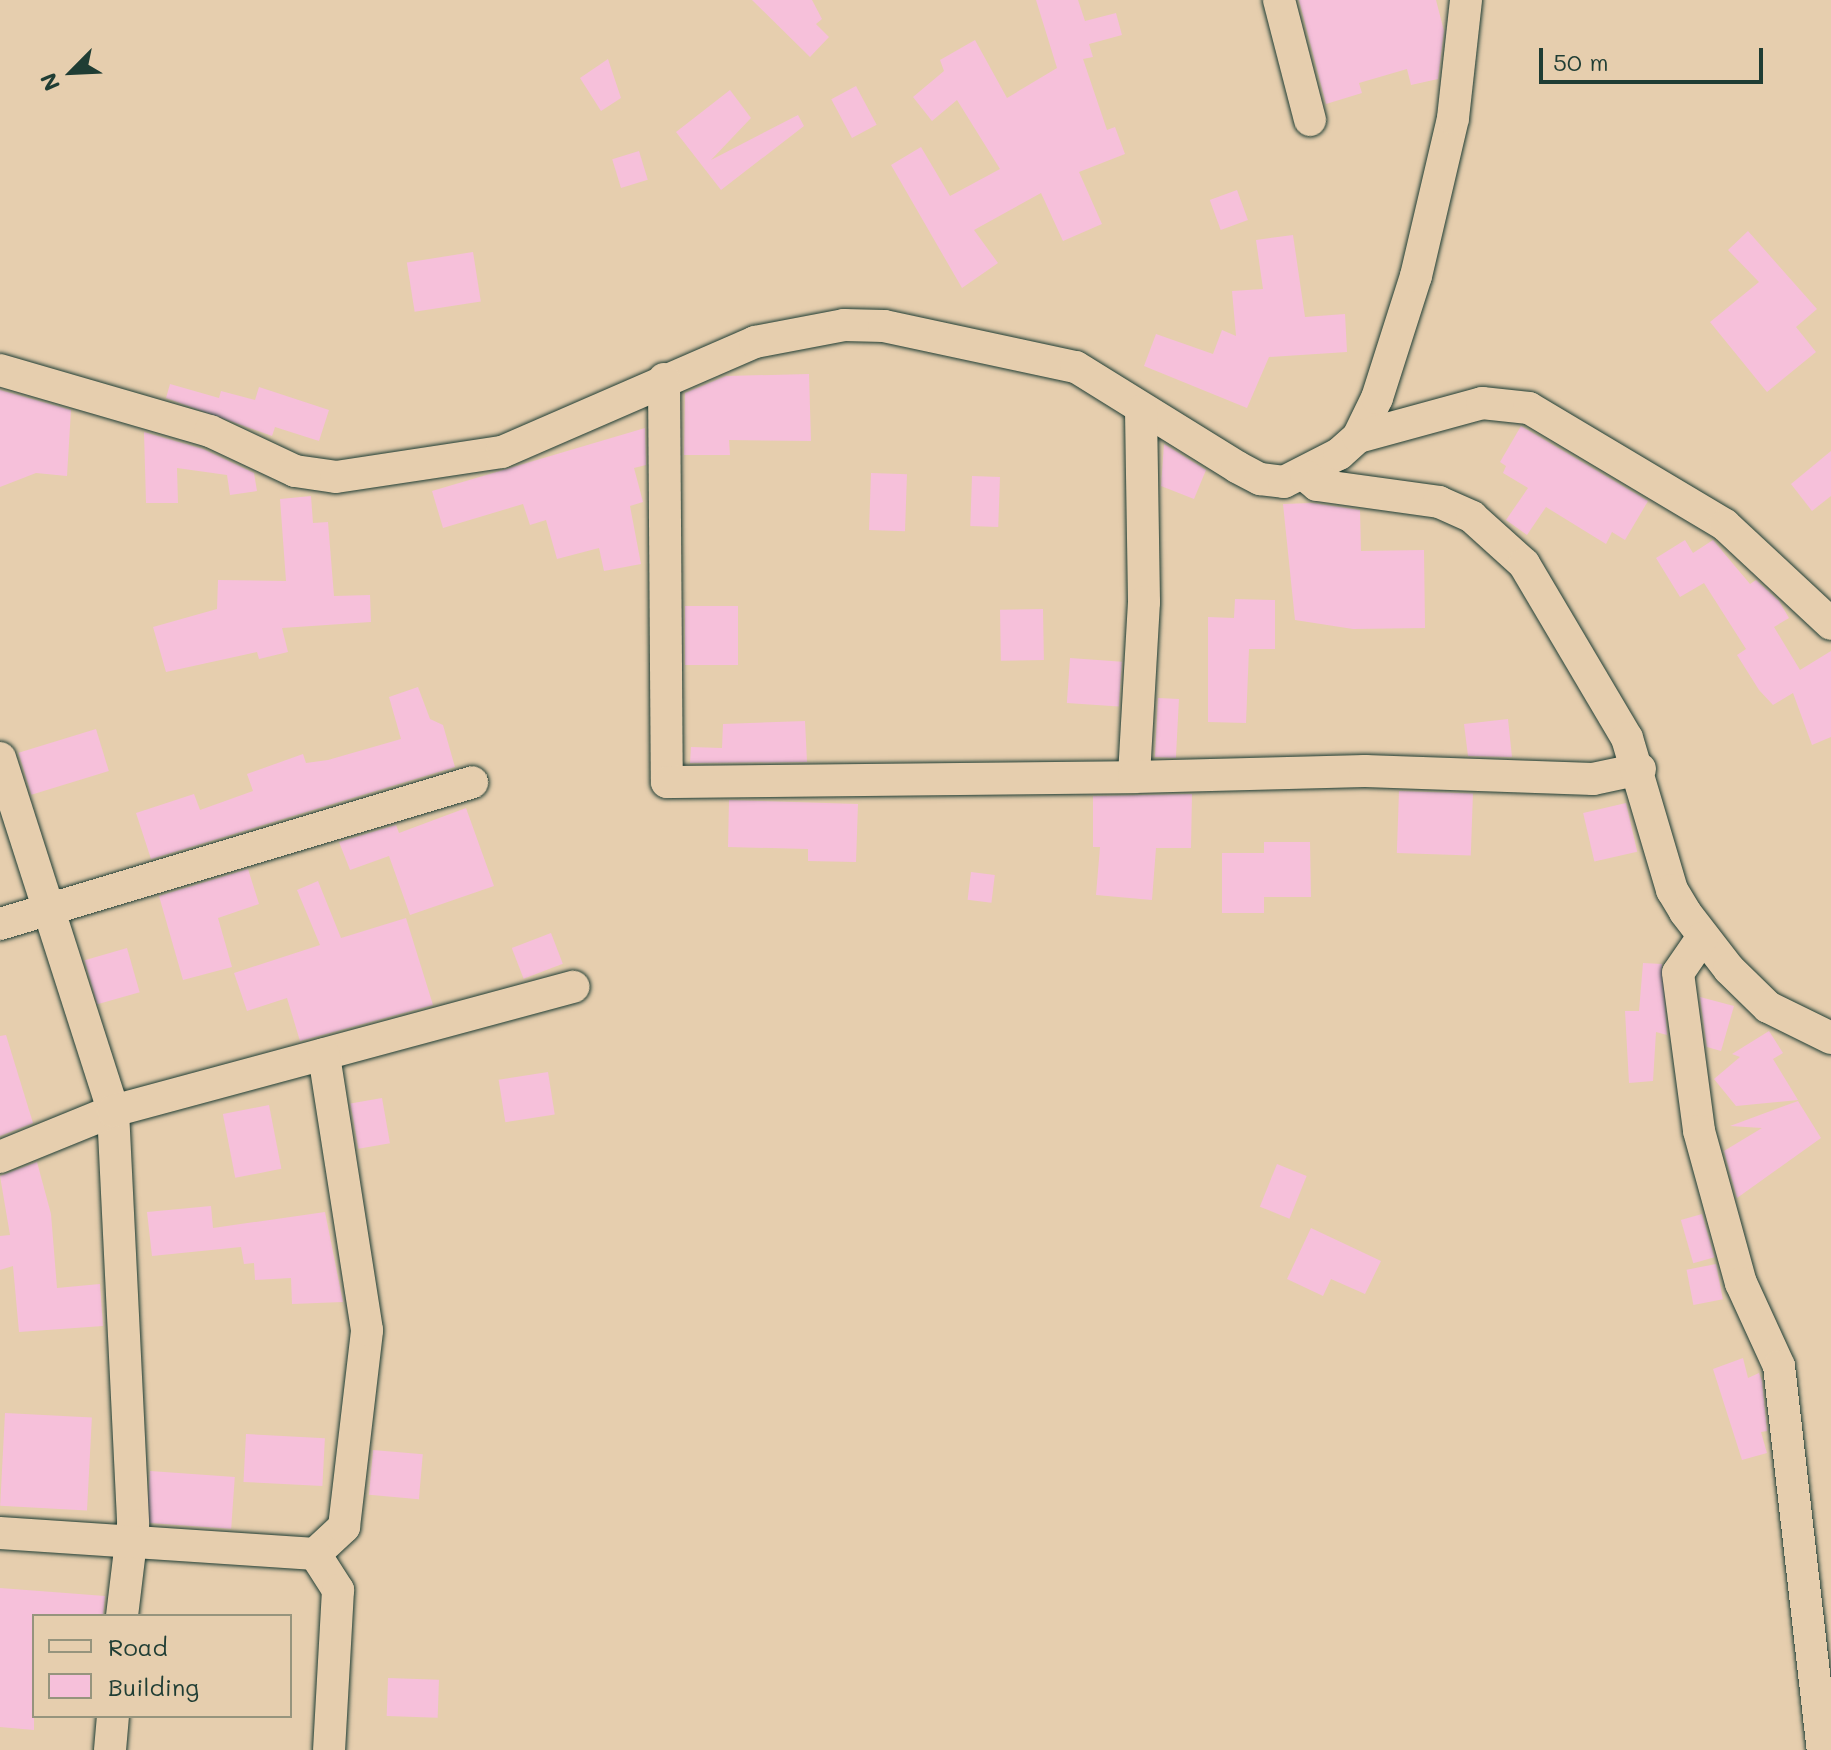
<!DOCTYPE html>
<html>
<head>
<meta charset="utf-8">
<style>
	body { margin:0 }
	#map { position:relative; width:1831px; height:1750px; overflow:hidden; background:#e6ceae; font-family:Mali,sans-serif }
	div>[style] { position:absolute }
	.building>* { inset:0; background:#f6c0da; transform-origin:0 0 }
	.roads { filter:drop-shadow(0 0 2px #1f3d34) drop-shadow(0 0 2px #1f3d34) }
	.minor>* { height:32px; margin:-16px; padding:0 16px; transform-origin:16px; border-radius:16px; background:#e6ceae }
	span { translate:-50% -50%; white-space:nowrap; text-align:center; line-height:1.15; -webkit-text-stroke:6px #e6ceae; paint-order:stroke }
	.legend { position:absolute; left:32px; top:1614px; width:260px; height:104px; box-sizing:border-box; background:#e6ceae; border:2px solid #96947d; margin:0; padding:10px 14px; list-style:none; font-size:24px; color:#1f3d34 }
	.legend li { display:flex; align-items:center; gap:16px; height:40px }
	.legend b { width:40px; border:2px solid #96947d }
	.north { position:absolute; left:32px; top:32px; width:80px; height:80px; -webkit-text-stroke:6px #e6ceae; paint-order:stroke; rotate:246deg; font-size:22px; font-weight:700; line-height:32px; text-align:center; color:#1f3d34 }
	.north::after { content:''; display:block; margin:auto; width:28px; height:36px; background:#1f3d34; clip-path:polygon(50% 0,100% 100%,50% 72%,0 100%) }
	.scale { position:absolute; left:1539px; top:48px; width:224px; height:36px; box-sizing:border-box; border:4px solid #1f3d34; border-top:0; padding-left:10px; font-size:24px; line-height:28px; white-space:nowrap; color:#1f3d34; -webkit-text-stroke:6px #e6ceae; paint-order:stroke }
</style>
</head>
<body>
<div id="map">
	<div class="building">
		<i style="clip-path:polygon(752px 0,812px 0,822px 19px,816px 24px,829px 37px,810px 57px)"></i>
		<i style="clip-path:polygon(1036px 0,1078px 0,1085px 21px,1116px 13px,1122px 35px,1089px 44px,1093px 57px,1083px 59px,1107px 130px,1115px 127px,1125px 154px,1079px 172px,1102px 224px,1063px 241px,1041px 193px,974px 230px,998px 263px,962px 288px,891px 165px,921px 147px,950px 196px,1000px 169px,957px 100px,932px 121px,913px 97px,944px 71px,940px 60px,975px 40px,1007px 98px,1057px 68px)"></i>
		<i style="clip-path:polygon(1299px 0,1436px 0,1444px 31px,1438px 79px,1411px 85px,1407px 69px,1359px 83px,1362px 93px,1326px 104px)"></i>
		<i style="clip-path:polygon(608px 59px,621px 98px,601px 111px,580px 78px)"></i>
		<i style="left:856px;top:86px;width:44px;height:28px;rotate:62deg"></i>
		<i style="clip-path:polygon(730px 90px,751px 118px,711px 160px,798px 115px,804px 126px,721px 190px,676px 132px)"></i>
		<i style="left:639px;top:151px;width:30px;height:28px;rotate:73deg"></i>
		<i style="left:1237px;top:190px;width:32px;height:29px;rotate:70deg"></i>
		<i style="clip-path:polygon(1748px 231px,1817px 309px,1796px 327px,1816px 352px,1767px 392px,1710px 322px,1759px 282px,1728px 250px)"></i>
		<i style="clip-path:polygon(1293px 235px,1305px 317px,1345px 314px,1347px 352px,1269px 357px,1247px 408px,1144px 366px,1156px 334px,1213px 354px,1222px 330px,1236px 336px,1232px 291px,1263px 289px,1256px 240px)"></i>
		<i style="left:473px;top:252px;width:50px;height:67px;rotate:81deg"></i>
		<i style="clip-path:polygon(809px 374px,811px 441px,729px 440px,730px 455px,684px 455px,685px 393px,726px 376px)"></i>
		<i style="clip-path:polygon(170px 384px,219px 398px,221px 391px,255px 400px,259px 387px,329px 410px,319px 441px,275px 427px,272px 436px,166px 398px)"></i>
		<i style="clip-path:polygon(0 390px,71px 410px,67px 476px,36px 473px,0 487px)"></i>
		<i style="clip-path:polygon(1521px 426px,1648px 501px,1625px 540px,1612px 532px,1606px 544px,1546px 507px,1527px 535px,1506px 520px,1528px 488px,1503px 473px,1506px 466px,1500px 462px)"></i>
		<i style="clip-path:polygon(645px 428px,646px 465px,634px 468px,643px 502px,630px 506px,641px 564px,604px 571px,599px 548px,557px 559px,546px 520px,530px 525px,523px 504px,443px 528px,432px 491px)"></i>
		<i style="clip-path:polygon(144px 432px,203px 449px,254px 473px,257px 491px,230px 495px,227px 475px,177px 468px,178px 503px,146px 503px)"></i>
		<i style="clip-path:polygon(1164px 444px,1206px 470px,1194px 499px,1161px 486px)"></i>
		<i style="clip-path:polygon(1831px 451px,1831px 496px,1812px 511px,1791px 484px)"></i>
		<i style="left:871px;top:473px;width:36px;height:57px;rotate:2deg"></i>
		<i style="left:972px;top:476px;width:28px;height:50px;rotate:2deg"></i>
		<i style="clip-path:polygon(311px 496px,313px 523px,328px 522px,334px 596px,370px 595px,371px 622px,282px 628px,288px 652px,259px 659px,257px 652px,166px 672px,153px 627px,217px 609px,218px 580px,286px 581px,280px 499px)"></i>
		<i style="clip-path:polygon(1312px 503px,1360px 510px,1361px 551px,1424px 550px,1425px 628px,1353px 629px,1295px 620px,1283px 504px)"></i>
		<i style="clip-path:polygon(1685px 540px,1693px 553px,1713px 540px,1750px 584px,1756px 580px,1779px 601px,1789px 618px,1774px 627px,1800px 670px,1831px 651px,1831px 737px,1812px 745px,1793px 693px,1773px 705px,1759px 690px,1737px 655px,1746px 649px,1704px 583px,1680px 597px,1656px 558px)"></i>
		<i style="clip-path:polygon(1235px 599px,1275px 600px,1275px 649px,1249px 649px,1246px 723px,1208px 722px,1208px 617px,1234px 618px)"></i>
		<i style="left:685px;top:606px;width:53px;height:59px"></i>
		<i style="left:1043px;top:609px;width:51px;height:43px;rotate:89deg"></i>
		<i style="left:1070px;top:658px;width:52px;height:45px;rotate:4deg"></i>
		<i style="clip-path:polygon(418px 687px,430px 719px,443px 725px,455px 767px,151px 859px,136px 813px,194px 794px,200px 810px,253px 791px,247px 774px,303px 754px,306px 763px,328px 760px,401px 739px,389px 697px)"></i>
		<i style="left:1158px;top:698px;width:21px;height:59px;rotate:3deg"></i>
		<i style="clip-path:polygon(1508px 719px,1512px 757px,1468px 756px,1464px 724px)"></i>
		<i style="clip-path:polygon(805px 721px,807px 762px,690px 763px,691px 747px,722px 748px,723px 724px)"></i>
		<i style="left:96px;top:729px;width:44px;height:81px;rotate:73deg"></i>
		<i style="left:1399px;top:791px;width:74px;height:62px;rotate:2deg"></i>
		<i style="clip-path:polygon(1192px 794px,1191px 848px,1156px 848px,1152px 900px,1096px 895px,1100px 847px,1093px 847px,1093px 796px)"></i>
		<i style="clip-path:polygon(729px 800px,858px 804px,856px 862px,808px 861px,808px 849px,728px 847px)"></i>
		<i style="left:1626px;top:803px;width:50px;height:44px;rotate:77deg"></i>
		<i style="clip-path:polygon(466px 808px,494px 886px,410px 915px,389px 856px,350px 870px,339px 842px,396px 825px,399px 833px)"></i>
		<i style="clip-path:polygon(1264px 842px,1310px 842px,1311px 897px,1264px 897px,1264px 913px,1222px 913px,1222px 853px,1264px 853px)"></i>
		<i style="clip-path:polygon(248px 869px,259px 904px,218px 918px,232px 967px,183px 980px,159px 896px)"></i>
		<i style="left:971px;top:872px;width:24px;height:28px;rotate:7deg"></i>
		<i style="clip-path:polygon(318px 881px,341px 938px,406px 918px,433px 1005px,300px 1041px,287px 998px,247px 1011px,234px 973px,320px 945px,297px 890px)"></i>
		<i style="left:551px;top:933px;width:33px;height:42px;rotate:69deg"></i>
		<i style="left:127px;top:948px;width:46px;height:44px;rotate:74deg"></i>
		<i style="clip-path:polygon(1643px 963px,1662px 964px,1667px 1035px,1656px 1032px,1653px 1081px,1629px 1083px,1625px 1011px,1639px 1011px)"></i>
		<i style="clip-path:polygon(1700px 997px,1734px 1006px,1721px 1051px,1707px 1047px)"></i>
		<i style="clip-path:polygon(1769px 1031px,1783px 1053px,1773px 1059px,1798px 1100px,1736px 1106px,1714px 1079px,1740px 1057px,1732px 1054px)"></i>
		<i style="clip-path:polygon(6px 1035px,33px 1123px,0 1136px,0 1036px)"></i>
		<i style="left:548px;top:1072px;width:43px;height:50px;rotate:81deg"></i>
		<i style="left:382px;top:1098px;width:46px;height:32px;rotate:80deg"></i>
		<i style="clip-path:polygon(1798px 1101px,1821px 1138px,1737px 1198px,1724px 1151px,1762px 1128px,1730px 1126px)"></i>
		<i style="left:269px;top:1105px;width:65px;height:47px;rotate:79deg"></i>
		<i style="clip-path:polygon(37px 1162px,51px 1214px,57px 1288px,100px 1284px,103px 1326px,19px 1332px,13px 1266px,0 1270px,0 1236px,10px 1235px,0 1176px)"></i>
		<i style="left:1277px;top:1164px;width:32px;height:46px;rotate:22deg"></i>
		<i style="clip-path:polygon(211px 1206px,213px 1228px,325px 1212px,343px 1302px,292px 1304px,291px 1278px,255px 1280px,254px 1263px,244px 1264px,241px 1247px,152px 1256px,147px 1212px)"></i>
		<i style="left:1702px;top:1214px;width:45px;height:22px;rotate:74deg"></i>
		<i style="clip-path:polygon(1311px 1228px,1381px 1261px,1365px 1294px,1331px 1279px,1323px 1296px,1287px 1279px)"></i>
		<i style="left:1716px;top:1264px;width:36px;height:30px;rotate:79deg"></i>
		<i style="clip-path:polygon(1743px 1358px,1748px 1378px,1759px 1373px,1762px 1381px,1767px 1431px,1761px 1432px,1767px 1453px,1742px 1460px,1713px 1369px)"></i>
		<i style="left:5px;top:1413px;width:87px;height:93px;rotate:3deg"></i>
		<i style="left:246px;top:1434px;width:79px;height:48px;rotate:3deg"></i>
		<i style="left:373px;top:1450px;width:50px;height:45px;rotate:5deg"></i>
		<i style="left:150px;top:1471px;width:85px;height:52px;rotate:4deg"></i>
		<i style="clip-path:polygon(0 1588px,105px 1596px,103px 1616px,34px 1616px,34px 1730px,0 1727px)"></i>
		<i style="left:388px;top:1678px;width:51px;height:38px;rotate:2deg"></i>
	</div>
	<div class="roads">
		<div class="minor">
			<i style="left:1279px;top:0;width:124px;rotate:75.5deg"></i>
			<i style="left:0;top:370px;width:219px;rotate:16.2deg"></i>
			<i style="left:210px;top:431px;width:94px;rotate:25.2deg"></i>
			<i style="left:295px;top:471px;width:41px;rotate:8.3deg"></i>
			<i style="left:336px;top:477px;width:168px;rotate:-8.6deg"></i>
			<i style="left:502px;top:452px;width:276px;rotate:-23.5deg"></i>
			<i style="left:755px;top:342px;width:91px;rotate:-10.8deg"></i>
			<i style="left:844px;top:325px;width:40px;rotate:1.4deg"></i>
			<i style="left:884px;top:326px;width:196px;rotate:12.1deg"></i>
			<i style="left:1076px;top:367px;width:190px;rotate:31.8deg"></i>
			<i style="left:1237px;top:467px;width:26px;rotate:28deg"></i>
			<i style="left:1260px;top:479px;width:24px;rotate:7deg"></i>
			<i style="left:1284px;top:482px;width:62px;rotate:-27deg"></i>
			<i style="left:1339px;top:454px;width:25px;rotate:-42deg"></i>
			<i style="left:1358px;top:437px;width:43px;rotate:-64deg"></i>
			<i style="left:1377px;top:398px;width:128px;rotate:-72.3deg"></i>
			<i style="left:1416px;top:276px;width:162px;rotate:-76.8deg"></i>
			<i style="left:1453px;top:118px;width:119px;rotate:-83.7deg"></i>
			<i style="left:664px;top:379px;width:403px;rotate:89.6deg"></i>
			<i style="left:667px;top:782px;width:467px;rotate:-0.6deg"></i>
			<i style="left:1141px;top:411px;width:191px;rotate:89.1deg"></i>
			<i style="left:1144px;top:602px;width:175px;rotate:93.3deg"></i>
			<i style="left:1134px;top:777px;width:231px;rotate:-1.5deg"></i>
			<i style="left:1365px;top:771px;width:228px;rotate:2deg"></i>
			<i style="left:1593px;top:779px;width:48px;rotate:-12deg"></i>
			<i style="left:1358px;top:437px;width:129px;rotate:-15.3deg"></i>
			<i style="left:1482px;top:403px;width:47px;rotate:6.1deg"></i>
			<i style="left:1529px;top:408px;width:228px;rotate:30.8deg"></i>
			<i style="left:1725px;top:525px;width:145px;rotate:43deg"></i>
			<i style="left:1306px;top:476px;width:14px;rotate:39deg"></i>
			<i style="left:1317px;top:485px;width:123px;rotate:7.9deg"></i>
			<i style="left:1439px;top:502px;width:36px;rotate:24deg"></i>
			<i style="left:1472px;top:517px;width:70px;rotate:42.1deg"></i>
			<i style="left:1524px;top:564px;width:202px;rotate:59.4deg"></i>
			<i style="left:1627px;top:738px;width:159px;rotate:73.5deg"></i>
			<i style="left:1672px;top:890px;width:26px;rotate:59deg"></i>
			<i style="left:1685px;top:912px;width:72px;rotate:52.3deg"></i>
			<i style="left:1729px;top:969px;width:54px;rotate:44.3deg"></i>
			<i style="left:1768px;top:1007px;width:70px;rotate:26.2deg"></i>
			<i style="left:0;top:758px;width:371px;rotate:72.2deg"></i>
			<i style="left:113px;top:1111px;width:414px;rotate:87.2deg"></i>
			<i style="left:133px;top:1525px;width:92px;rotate:96.9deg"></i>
			<i style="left:0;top:924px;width:493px;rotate:-16.7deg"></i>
			<i style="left:1702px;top:938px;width:42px;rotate:124.4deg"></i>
			<i style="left:1678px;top:973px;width:159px;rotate:82.4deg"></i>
			<i style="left:1699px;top:1131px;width:158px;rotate:74.6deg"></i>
			<i style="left:1741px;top:1283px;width:91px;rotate:65.4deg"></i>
			<i style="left:1779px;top:1366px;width:387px;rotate:83.5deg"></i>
			<i style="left:0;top:1157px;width:122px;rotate:-22.2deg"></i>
			<i style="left:113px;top:1111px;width:477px;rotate:-15.1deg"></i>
			<i style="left:0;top:1533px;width:316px;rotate:3.8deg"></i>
			<i style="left:315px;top:1554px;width:40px;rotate:-43deg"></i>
			<i style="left:344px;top:1527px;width:198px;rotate:-83.3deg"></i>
			<i style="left:367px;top:1330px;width:279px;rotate:-98.9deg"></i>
			<i style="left:315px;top:1554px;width:43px;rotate:57.4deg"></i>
			<i style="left:338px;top:1590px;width:160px;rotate:93.2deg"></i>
			<i style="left:110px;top:1750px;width:34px;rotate:-85deg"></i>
		</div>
	</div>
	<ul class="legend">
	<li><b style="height:10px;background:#e6ceae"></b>Road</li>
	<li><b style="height:22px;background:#f6c0da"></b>Building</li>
	</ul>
	<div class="north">N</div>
	<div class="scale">50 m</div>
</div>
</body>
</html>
